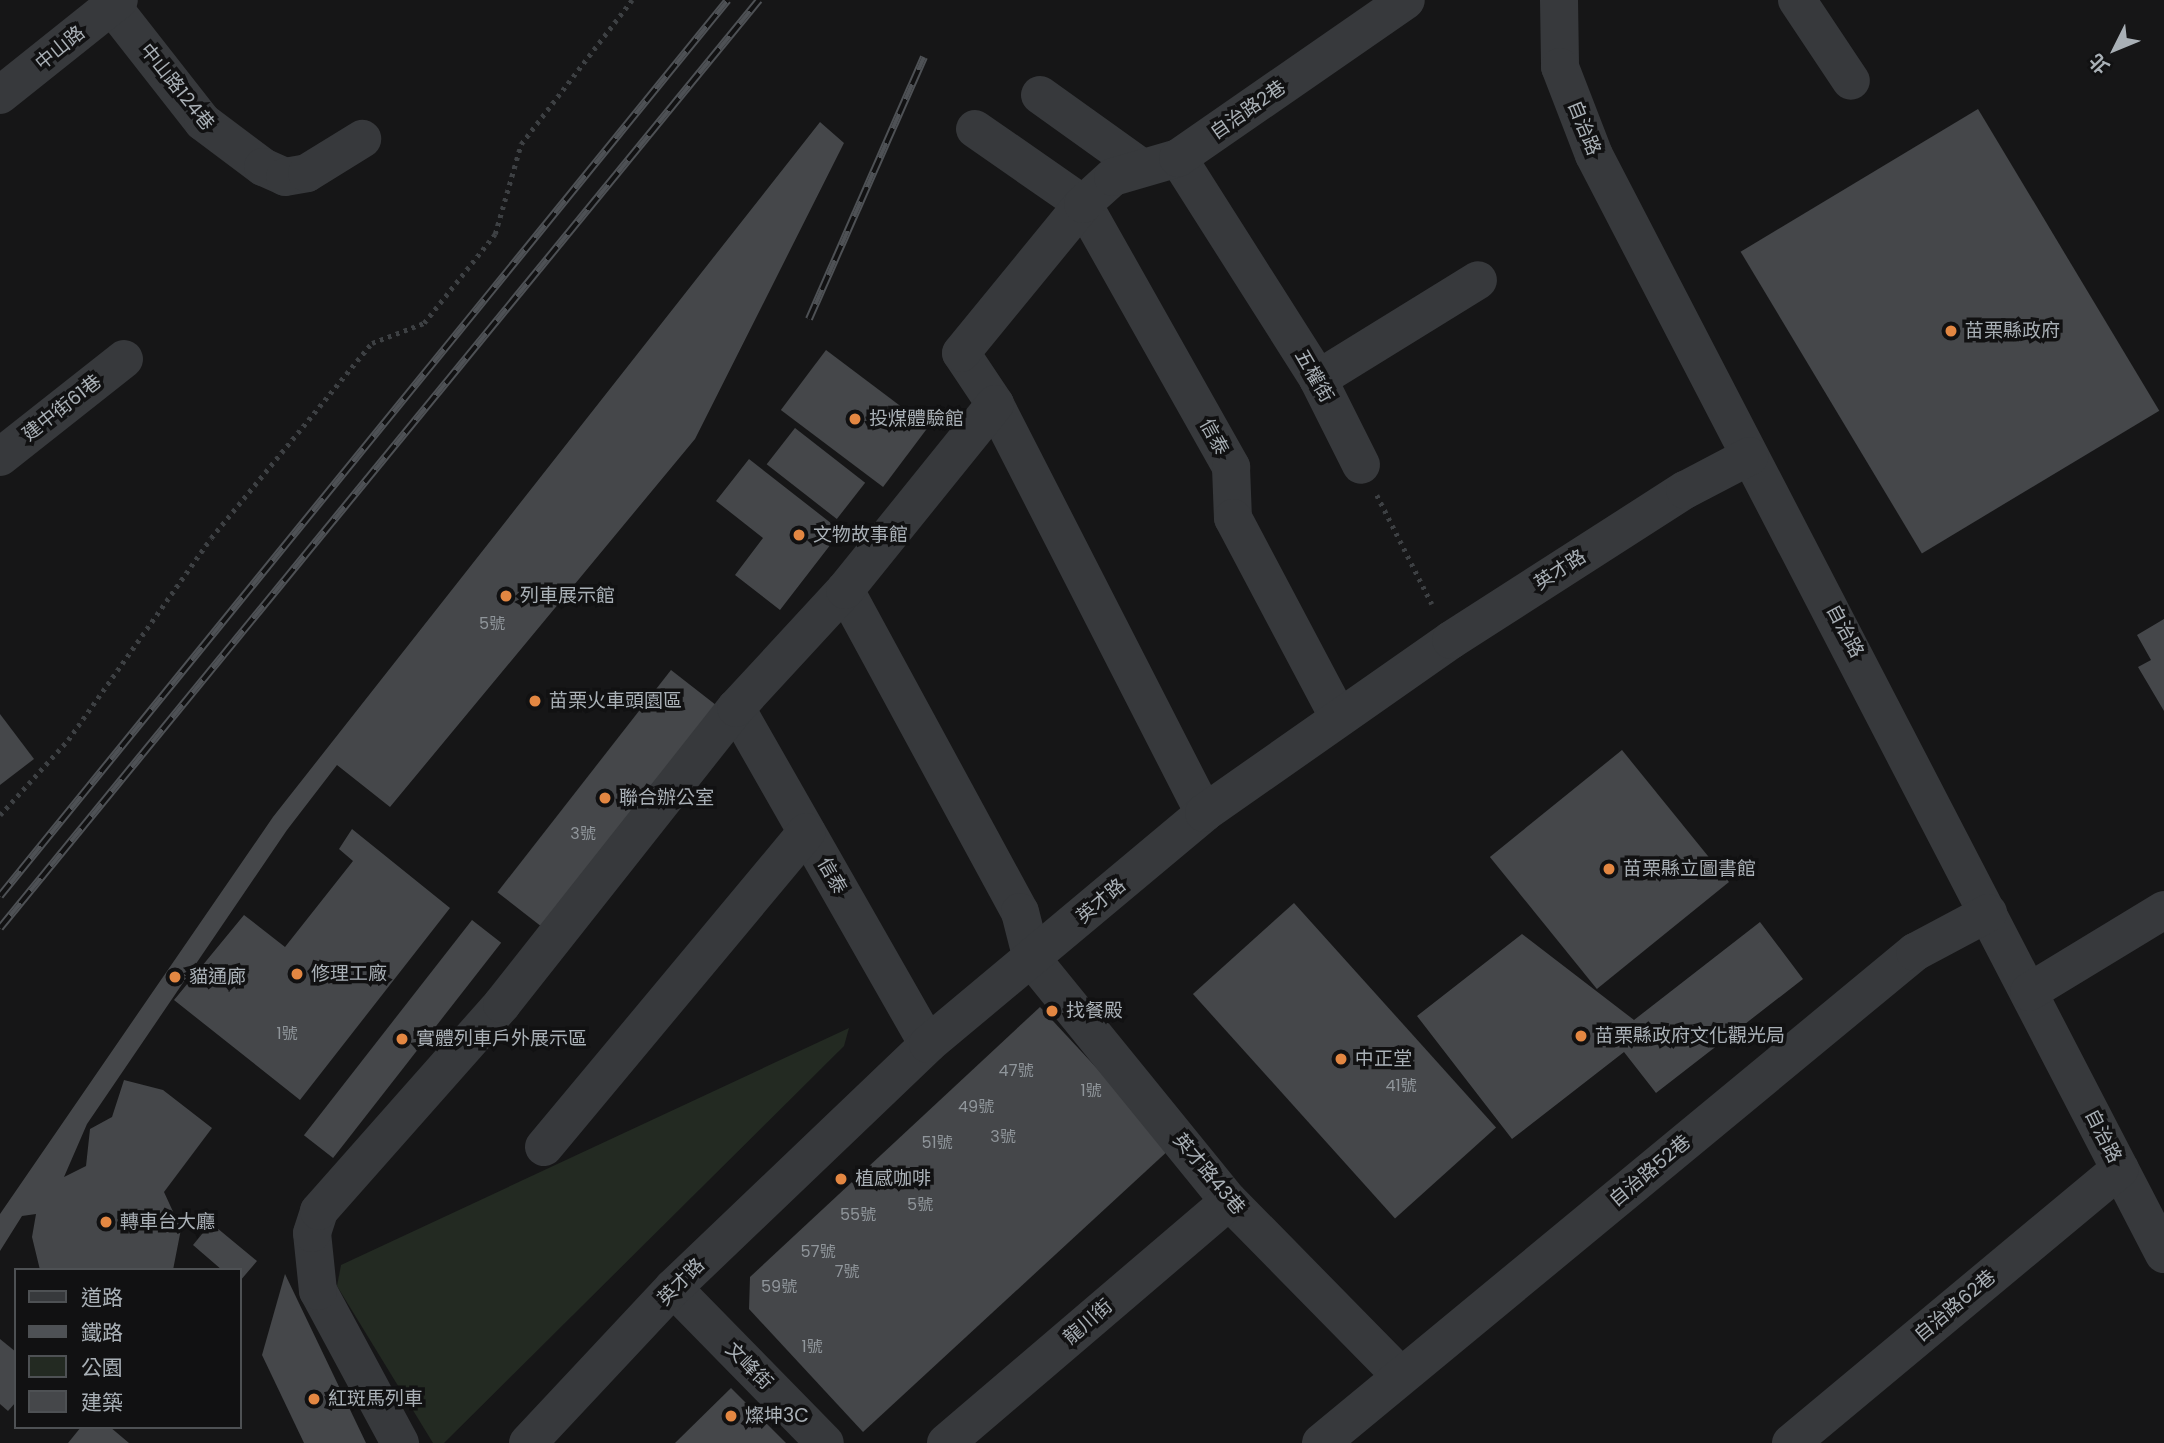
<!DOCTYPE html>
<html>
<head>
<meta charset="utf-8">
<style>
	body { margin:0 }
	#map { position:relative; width:2164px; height:1443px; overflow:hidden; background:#161617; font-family:Poppins,"Noto Sans TC",sans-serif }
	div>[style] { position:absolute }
	.green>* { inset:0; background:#232a22 }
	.building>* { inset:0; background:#45474a; transform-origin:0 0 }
	.path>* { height:4.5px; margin-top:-2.25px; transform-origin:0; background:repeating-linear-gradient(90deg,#3d4043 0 3.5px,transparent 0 8.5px) }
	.minor>* { height:38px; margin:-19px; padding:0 19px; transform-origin:19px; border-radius:19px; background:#37393c }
	.rail>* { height:8px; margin-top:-4px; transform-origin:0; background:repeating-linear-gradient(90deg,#111112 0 16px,#4e5155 0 32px); box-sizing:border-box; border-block:2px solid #4e5155 }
	.dots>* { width:19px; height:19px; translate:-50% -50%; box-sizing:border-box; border:4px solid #111112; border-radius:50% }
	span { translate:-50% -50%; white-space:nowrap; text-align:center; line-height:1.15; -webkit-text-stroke:7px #111112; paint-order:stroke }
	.number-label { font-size:16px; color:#90969b }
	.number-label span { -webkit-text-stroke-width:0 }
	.street-label { font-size:19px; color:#a9b0b6 }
	.poi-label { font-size:19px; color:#a9b0b6 }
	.left { translate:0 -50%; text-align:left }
	.legend { position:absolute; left:14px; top:1268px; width:228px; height:161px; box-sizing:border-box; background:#111112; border:2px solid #4e5154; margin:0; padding:9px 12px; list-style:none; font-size:21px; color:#a9b0b6 }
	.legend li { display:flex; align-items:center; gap:14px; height:35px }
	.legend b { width:35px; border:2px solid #4e5154 }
	.north { position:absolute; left:2080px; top:14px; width:70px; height:70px; -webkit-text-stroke:5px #111112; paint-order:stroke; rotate:227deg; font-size:19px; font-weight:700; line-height:28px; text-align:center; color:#a9b0b6 }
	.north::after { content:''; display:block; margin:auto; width:24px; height:32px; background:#a9b0b6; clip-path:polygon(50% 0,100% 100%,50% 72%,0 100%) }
</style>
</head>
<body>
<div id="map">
	<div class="green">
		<i style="clip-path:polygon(849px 1028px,844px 1046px,444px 1443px,433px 1443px,337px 1286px,341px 1265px)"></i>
	</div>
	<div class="building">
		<i style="left:1978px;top:109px;width:352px;height:277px;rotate:59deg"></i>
		<i style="clip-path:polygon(820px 122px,844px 143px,695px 439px,390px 807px,337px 765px,287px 830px,87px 1124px,64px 1177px,86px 1166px,90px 1129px,112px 1117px,124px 1080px,163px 1090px,212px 1128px,164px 1192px,181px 1229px,173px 1270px,40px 1270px,32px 1237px,36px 1214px,22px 1216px,0 1251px,0 1214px,273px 817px)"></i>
		<i style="left:826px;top:350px;width:128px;height:75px;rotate:37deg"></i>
		<i style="left:795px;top:428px;width:89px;height:46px;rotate:38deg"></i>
		<i style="clip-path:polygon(749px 459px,841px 531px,780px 610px,735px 575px,763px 538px,716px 501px)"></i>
		<i style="clip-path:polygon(2164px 619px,2164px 711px,2138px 667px,2151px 660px,2137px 635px)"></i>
		<i style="left:671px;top:670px;width:57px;height:282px;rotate:38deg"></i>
		<i style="clip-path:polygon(0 714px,34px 759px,0 785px)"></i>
		<i style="left:1622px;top:750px;width:170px;height:170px;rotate:51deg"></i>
		<i style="clip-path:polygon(352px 829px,450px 908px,300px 1100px,174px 1000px,244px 915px,285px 947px,353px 861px,339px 849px)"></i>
		<i style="left:1294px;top:903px;width:302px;height:136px;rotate:48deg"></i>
		<i style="left:472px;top:920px;width:37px;height:273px;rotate:38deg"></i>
		<i style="clip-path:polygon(1760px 922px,1803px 979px,1656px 1093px,1624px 1052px,1512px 1139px,1417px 1016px,1522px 934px,1634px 1020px)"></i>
		<i style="clip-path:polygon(1040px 1007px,1171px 1148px,863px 1432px,749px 1309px,750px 1277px)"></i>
		<i style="clip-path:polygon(211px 1223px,257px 1261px,240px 1281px,240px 1270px,222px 1270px,193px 1245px)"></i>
		<i style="clip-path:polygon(285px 1274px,366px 1443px,304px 1443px,262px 1355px)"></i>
		<i style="clip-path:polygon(0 1339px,16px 1352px,16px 1402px,8px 1411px,0 1404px)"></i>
		<i style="clip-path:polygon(731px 1388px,786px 1443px,675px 1443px)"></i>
		<i style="clip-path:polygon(81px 1427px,110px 1427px,129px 1443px,68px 1443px)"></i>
	</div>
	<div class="path">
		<i style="left:1377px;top:495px;width:122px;rotate:63.2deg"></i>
		<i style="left:0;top:815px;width:101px;rotate:-47.8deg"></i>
		<i style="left:68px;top:740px;width:247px;rotate:-54.7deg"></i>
		<i style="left:211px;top:538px;width:253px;rotate:-50.5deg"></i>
		<i style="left:372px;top:343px;width:56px;rotate:-21deg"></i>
		<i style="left:424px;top:323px;width:114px;rotate:-51.4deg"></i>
		<i style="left:495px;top:234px;width:94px;rotate:-73.9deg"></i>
		<i style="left:521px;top:144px;width:182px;rotate:-52.4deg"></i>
	</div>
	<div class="minor">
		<i style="left:1559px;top:0;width:67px;rotate:89.1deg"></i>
		<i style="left:1560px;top:67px;width:94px;rotate:68.9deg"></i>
		<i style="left:1594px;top:155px;width:1238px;rotate:62.59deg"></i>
		<i style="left:1797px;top:0;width:97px;rotate:56.3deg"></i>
		<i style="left:112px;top:6px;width:147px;rotate:51.9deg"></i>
		<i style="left:203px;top:122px;width:75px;rotate:36.9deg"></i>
		<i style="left:263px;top:167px;width:24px;rotate:24deg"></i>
		<i style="left:285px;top:177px;width:22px;rotate:-10deg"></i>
		<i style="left:307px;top:173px;width:65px;rotate:-31.7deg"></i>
		<i style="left:0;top:95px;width:152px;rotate:-38.6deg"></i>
		<i style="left:1040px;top:95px;width:125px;rotate:35.6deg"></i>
		<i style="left:975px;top:129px;width:131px;rotate:34.8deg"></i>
		<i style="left:1083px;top:204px;width:302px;rotate:60.6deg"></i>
		<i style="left:1231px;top:467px;width:51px;rotate:87.8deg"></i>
		<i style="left:1233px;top:518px;width:224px;rotate:62.1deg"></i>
		<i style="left:1178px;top:158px;width:262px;rotate:57.6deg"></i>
		<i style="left:1318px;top:379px;width:96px;rotate:63.4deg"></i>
		<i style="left:1318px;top:379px;width:188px;rotate:-31.7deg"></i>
		<i style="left:0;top:457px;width:158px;rotate:-38.3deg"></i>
		<i style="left:845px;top:590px;width:366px;rotate:61.5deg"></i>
		<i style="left:1020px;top:912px;width:49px;rotate:75.7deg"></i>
		<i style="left:1032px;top:959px;width:312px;rotate:50.9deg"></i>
		<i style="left:1229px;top:1201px;width:245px;rotate:45.5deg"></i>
		<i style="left:736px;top:708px;width:387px;rotate:60.3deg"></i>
		<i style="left:1204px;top:813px;width:459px;rotate:-117.1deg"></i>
		<i style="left:995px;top:404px;width:61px;rotate:-123.7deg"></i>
		<i style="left:961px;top:353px;width:193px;rotate:-50.7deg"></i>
		<i style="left:1083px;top:204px;width:40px;rotate:-42deg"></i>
		<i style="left:1113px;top:177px;width:68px;rotate:-16.3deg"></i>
		<i style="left:1178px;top:158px;width:277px;rotate:-34.7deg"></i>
		<i style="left:2029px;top:992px;width:158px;rotate:-31.3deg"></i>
		<i style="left:544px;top:1147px;width:410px;rotate:-50.2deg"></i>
		<i style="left:673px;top:1288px;width:217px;rotate:45.6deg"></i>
		<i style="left:400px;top:1443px;width:173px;rotate:-118.3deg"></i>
		<i style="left:318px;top:1291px;width:58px;rotate:-95.9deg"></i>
		<i style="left:312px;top:1233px;width:23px;rotate:-72deg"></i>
		<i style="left:319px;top:1211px;width:276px;rotate:-48.5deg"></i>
		<i style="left:502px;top:1004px;width:377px;rotate:-51.7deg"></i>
		<i style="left:736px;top:708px;width:161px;rotate:-47.3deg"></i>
		<i style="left:845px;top:590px;width:239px;rotate:-51.1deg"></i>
		<i style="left:528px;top:1443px;width:212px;rotate:-46.9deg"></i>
		<i style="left:673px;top:1288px;width:353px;rotate:-43.7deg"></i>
		<i style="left:928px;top:1044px;width:360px;rotate:-39.9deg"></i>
		<i style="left:1204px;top:813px;width:302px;rotate:-35deg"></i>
		<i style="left:1451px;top:640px;width:278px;rotate:-32.7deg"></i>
		<i style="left:1685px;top:490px;width:73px;rotate:-27.6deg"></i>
		<i style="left:946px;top:1443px;width:372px;rotate:-40.5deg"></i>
		<i style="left:1321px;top:1443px;width:771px;rotate:-39.58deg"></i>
		<i style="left:1915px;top:952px;width:83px;rotate:-28.1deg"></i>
		<i style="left:1791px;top:1443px;width:428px;rotate:-39.8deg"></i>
	</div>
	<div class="rail">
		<i style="left:809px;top:319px;width:286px;rotate:-66.3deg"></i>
		<i style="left:0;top:896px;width:1154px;rotate:-50.91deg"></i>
		<i style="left:0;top:928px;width:1199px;rotate:-50.72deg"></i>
	</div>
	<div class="dots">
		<i style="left:1951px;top:331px;background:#e38742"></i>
		<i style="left:855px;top:419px;background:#e38742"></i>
		<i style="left:799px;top:535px;background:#e38742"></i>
		<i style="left:506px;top:596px;background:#e38742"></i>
		<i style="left:535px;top:701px;background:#e38742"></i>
		<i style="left:605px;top:798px;background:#e38742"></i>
		<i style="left:1609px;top:869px;background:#e38742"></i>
		<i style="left:297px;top:974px;background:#e38742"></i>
		<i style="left:175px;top:977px;background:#e38742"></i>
		<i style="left:1052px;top:1011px;background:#e38742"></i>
		<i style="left:1581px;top:1036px;background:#e38742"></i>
		<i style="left:402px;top:1039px;background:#e38742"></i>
		<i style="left:1341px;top:1059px;background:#e38742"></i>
		<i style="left:841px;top:1179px;background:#e38742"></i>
		<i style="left:106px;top:1222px;background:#e38742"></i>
		<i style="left:314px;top:1399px;background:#e38742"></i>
		<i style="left:731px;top:1416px;background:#e38742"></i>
	</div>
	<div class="number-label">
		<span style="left:492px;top:624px">5號</span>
		<span style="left:583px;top:834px">3號</span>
		<span style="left:287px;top:1034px">1號</span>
		<span style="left:1016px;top:1071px">47號</span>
		<span style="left:1401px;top:1086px">41號</span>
		<span style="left:1091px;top:1091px">1號</span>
		<span style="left:976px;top:1107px">49號</span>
		<span style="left:1003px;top:1137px">3號</span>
		<span style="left:937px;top:1143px">51號</span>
		<span style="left:920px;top:1205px">5號</span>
		<span style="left:858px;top:1215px">55號</span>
		<span style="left:818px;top:1252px">57號</span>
		<span style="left:847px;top:1272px">7號</span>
		<span style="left:779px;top:1287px">59號</span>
		<span style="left:812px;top:1347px">1號</span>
	</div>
	<div class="street-label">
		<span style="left:60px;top:48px;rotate:-39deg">中山路</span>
		<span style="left:177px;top:87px;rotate:51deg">中山路124巷</span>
		<span style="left:1248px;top:110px;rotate:-35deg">自治路2巷</span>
		<span style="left:1584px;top:128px;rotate:68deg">自治路</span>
		<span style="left:1314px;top:376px;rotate:60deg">五權街</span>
		<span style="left:62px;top:408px;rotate:-38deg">建中街61巷</span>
		<span style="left:1214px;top:437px;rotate:61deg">信泰</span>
		<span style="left:1560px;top:570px;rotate:-33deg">英才路</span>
		<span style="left:1845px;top:631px;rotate:62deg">自治路</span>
		<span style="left:832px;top:876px;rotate:60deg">信泰</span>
		<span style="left:1101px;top:901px;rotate:-40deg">英才路</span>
		<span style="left:2103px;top:1136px;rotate:63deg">自治路</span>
		<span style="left:1650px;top:1171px;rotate:-40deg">自治路52巷</span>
		<span style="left:1209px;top:1174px;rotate:50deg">英才路43巷</span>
		<span style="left:681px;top:1282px;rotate:-45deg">英才路</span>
		<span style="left:1955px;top:1306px;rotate:-40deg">自治路62巷</span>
		<span style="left:1088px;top:1322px;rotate:-41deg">龍川街</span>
		<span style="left:749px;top:1366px;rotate:45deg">文峰街</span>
	</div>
	<div class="poi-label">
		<span class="left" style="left:1965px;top:331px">苗栗縣政府</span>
		<span class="left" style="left:869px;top:419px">投煤體驗館</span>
		<span class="left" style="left:813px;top:535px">文物故事館</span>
		<span class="left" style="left:520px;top:596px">列車展示館</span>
		<span class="left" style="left:549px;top:701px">苗栗火車頭園區</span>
		<span class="left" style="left:619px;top:798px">聯合辦公室</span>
		<span class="left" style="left:1623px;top:869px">苗栗縣立圖書館</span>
		<span class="left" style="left:311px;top:974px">修理工廠</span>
		<span class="left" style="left:189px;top:977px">貓通廊</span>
		<span class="left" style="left:1066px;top:1011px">找餐殿</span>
		<span class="left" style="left:1595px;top:1036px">苗栗縣政府文化觀光局</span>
		<span class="left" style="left:416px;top:1039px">實體列車戶外展示區</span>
		<span class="left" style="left:1355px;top:1059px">中正堂</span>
		<span class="left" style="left:855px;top:1179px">植感咖啡</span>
		<span class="left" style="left:120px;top:1222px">轉車台大廳</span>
		<span class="left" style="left:328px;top:1399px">紅斑馬列車</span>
		<span class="left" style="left:745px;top:1416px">燦坤3C</span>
	</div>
	<ul class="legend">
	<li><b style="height:9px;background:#37393c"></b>道路</li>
	<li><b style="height:9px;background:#4e5155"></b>鐵路</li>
	<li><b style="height:19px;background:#232a22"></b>公園</li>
	<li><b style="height:19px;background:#45474a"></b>建築</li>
	</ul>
	<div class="north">北</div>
</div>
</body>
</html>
